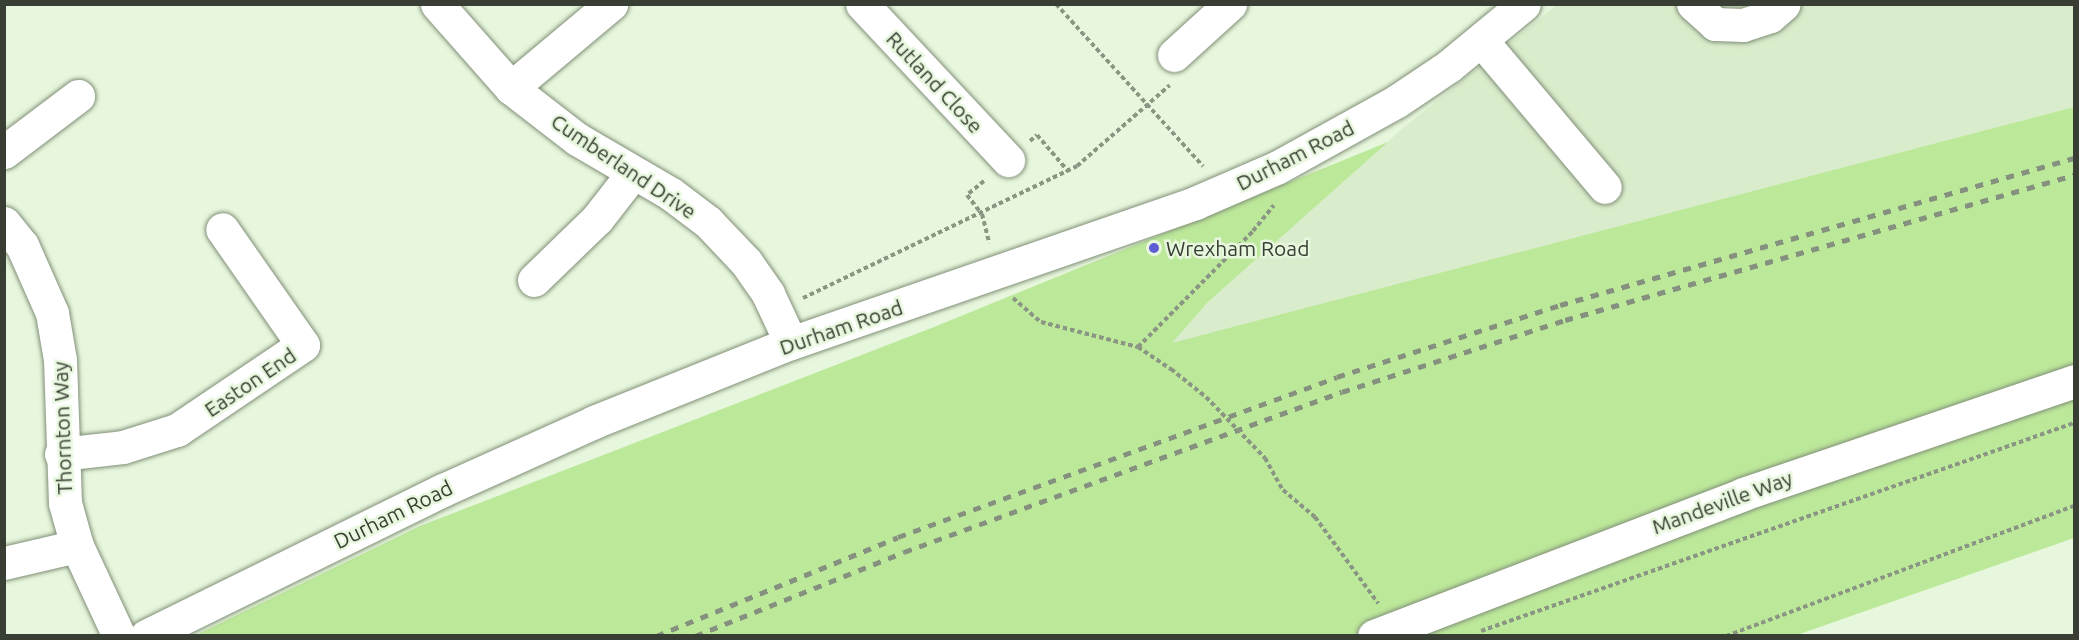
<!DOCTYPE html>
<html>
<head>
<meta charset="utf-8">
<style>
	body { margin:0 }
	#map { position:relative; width:2079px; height:640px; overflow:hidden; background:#e7f7dd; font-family:Ubuntu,sans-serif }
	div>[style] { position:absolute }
	.built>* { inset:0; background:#d9eccb }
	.green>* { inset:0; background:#bce89a }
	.path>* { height:4px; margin-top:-2px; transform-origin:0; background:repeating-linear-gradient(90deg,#8a9583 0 4.5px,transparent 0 7.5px) }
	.roads { filter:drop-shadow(0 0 2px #818f78) drop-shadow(0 0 2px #818f78) }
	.minor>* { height:33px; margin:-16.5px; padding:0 16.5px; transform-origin:16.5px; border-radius:16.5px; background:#fff }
	.major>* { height:33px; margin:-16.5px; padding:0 16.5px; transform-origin:16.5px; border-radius:16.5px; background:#fff }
	.rail>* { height:4.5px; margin-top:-2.25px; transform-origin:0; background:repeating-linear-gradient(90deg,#85907e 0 8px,transparent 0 16px) }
	.path-bridge>* { height:4px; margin-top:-2px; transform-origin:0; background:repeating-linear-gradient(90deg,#8a9583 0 4.5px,transparent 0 7.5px) }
	.dots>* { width:16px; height:16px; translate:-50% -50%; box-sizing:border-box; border:3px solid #e7f7dd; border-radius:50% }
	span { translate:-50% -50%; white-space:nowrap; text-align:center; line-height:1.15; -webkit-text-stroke:5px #e7f7dd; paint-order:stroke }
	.street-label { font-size:21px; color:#383e33 }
	.poi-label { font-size:21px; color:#383e33 }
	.left { translate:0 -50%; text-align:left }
	.frame { position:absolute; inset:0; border:6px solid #383e33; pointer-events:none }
</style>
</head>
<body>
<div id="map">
	<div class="built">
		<i style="clip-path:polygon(1557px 5px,2074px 5px,2074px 107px,1171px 344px,1208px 302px,1403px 128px)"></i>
	</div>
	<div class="green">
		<i style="clip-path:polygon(2074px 107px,2074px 538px,1797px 635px,194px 636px,420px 526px,934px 327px,1388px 142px,1208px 302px,1172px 343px)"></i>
	</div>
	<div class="path">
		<i style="left:1056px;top:4px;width:219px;rotate:47.8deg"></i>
		<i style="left:1030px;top:141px;width:9px;rotate:-41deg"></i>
		<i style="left:1037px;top:135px;width:48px;rotate:49.3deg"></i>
		<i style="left:984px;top:181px;width:22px;rotate:141deg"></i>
		<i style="left:967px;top:195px;width:24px;rotate:52deg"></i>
		<i style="left:982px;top:214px;width:30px;rotate:76deg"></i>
		<i style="left:803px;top:298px;width:304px;rotate:-25.7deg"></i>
		<i style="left:1077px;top:166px;width:123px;rotate:-41.1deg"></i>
		<i style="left:1013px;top:298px;width:37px;rotate:41deg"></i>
		<i style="left:1041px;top:322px;width:100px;rotate:14.5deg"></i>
		<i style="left:1138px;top:347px;width:40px;rotate:34deg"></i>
		<i style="left:1138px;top:347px;width:163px;rotate:-45.2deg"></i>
		<i style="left:1253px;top:231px;width:33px;rotate:-51deg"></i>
		<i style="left:1265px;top:458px;width:37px;rotate:61deg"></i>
		<i style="left:1283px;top:490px;width:42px;rotate:40.2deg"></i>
		<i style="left:1315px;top:517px;width:107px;rotate:53.8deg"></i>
		<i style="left:1481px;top:631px;width:628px;rotate:-19.33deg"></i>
		<i style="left:1726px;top:636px;width:371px;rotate:-20.5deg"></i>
	</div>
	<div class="roads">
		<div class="minor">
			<i style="left:437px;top:4px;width:112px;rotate:48.6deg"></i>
			<i style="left:511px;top:88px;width:83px;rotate:37.7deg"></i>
			<i style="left:577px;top:139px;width:109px;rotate:30.3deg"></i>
			<i style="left:671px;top:194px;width:46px;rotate:37.1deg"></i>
			<i style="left:708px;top:222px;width:55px;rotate:46.5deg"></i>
			<i style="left:746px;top:262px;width:39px;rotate:55deg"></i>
			<i style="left:768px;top:294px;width:54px;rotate:64.9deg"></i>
			<i style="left:862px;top:4px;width:214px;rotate:46.9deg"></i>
			<i style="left:1693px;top:4px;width:30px;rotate:42deg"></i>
			<i style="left:1715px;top:24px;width:28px;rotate:2deg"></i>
			<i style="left:1743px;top:25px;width:28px;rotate:-18deg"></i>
			<i style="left:1770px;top:16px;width:18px;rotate:-41deg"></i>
			<i style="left:1481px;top:40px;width:192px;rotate:49.9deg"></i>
			<i style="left:1174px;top:55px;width:76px;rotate:-42.3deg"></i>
			<i style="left:511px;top:88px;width:131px;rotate:-40deg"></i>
			<i style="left:4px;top:152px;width:93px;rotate:-37.1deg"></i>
			<i style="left:4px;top:223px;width:28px;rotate:51deg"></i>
			<i style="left:22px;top:245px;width:74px;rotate:66.2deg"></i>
			<i style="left:52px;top:313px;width:48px;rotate:80.3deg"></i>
			<i style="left:60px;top:360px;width:143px;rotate:88deg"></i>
			<i style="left:65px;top:503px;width:45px;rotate:74.4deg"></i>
			<i style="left:77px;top:546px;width:99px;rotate:65deg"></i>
			<i style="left:534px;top:280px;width:88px;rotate:-44.1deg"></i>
			<i style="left:597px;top:219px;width:57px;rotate:-52.1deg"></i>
			<i style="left:61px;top:454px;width:62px;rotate:-6.4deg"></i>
			<i style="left:123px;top:447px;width:57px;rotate:-17.5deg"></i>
			<i style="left:177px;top:430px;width:152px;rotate:-34deg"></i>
			<i style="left:303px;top:345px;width:141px;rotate:-124.9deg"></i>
			<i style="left:4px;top:563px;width:75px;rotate:-13.1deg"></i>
			<i style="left:146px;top:636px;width:331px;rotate:-26.2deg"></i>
			<i style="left:443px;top:490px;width:166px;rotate:-24.2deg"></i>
			<i style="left:594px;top:422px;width:212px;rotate:-21.9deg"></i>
			<i style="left:791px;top:343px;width:428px;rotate:-19.1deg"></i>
			<i style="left:1195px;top:203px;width:90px;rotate:-23.4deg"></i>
			<i style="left:1278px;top:167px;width:136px;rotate:-29deg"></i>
			<i style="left:1397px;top:101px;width:63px;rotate:-33.9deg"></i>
			<i style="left:1449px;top:66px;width:97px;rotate:-39.6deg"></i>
		</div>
		<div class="major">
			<i style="left:1374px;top:636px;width:395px;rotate:-21deg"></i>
			<i style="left:1743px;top:494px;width:350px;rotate:-18.8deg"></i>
		</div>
	</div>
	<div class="rail">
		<i style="left:656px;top:636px;width:261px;rotate:-22.2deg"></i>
		<i style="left:898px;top:537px;width:467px;rotate:-20deg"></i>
		<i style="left:1337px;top:377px;width:234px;rotate:-17.9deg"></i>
		<i style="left:1560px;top:305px;width:535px;rotate:-15.96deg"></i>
		<i style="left:695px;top:636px;width:225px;rotate:-21.9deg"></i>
		<i style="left:904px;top:552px;width:466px;rotate:-20.1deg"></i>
		<i style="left:1342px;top:392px;width:234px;rotate:-17.9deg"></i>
		<i style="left:1565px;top:320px;width:529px;rotate:-15.9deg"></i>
	</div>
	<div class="path-bridge">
		<i style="left:1171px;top:369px;width:45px;rotate:38.7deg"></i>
		<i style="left:1206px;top:397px;width:85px;rotate:46deg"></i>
	</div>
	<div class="dots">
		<i style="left:1154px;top:248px;background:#5c5cd4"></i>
	</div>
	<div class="street-label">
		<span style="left:935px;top:82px;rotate:47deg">Rutland Close</span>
		<span style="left:1295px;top:155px;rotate:-27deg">Durham Road</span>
		<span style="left:624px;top:166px;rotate:34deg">Cumberland Drive</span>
		<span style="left:841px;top:327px;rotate:-19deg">Durham Road</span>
		<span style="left:250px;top:382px;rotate:-34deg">Easton End</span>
		<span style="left:62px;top:428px;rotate:-92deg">Thornton Way</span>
		<span style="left:1722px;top:502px;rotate:-20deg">Mandeville Way</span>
		<span style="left:393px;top:514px;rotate:-26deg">Durham Road</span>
	</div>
	<div class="poi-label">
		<span class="left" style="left:1166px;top:248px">Wrexham Road</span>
	</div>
	<div class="frame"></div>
</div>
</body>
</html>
